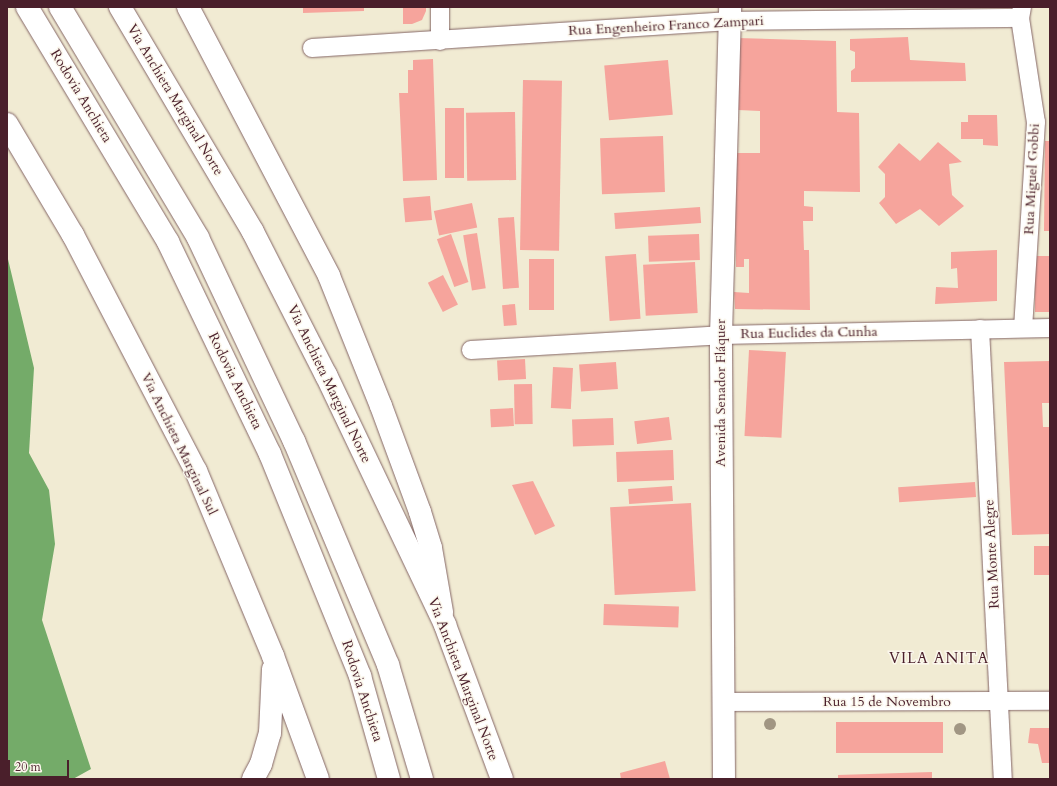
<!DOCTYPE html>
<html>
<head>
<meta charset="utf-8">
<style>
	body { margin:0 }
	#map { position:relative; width:1057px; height:786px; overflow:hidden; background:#f1ebd3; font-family:Cardo,serif }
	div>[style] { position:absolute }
	.forest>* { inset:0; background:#74ab69 }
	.building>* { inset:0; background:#f6a49c; transform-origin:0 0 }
	.roads { filter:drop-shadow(0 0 1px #846666) drop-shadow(0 0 1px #846666) }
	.minor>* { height:18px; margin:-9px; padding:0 9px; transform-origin:9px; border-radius:9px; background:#fff }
	.tertiary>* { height:22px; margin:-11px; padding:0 11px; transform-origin:11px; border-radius:11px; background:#fff }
	.trunk>* { height:22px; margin:-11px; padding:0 11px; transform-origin:11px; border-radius:11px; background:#fff }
	.motorway>* { height:22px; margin:-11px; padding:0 11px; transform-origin:11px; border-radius:11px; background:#fff }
	.trees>* { width:12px; height:12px; margin:-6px; border-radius:50%; background:#a19683 }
	span { translate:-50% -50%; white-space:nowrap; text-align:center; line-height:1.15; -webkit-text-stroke:3px #fbf7ec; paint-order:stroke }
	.street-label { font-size:14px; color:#4a1f2b }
	.neighbourhood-label { font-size:15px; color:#4a1f2b; letter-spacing:1px }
	.frame { position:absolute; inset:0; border:8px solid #4a1f2b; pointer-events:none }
	.scale { position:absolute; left:8px; top:760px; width:61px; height:18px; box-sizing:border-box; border:2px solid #4a1f2b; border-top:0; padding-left:5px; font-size:12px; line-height:14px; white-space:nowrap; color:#4a1f2b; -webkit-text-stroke:3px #fbf7ec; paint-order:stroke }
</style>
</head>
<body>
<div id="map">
	<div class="forest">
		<i style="clip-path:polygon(7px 255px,34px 368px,29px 453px,49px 490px,55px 544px,42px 620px,91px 769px,73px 779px,7px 779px)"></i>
	</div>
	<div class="building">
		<i style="clip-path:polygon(303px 7px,364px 7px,364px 11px,303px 13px)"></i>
		<i style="clip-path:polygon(403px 7px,426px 7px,426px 11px,422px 20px,412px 24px,403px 24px)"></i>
		<i style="clip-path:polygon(908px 37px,910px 60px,965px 63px,966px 81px,851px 82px,851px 71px,855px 68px,855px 52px,850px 50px,850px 39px)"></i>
		<i style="clip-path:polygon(737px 38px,836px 41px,837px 112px,859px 113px,860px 192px,804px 191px,804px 206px,813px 207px,813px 221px,803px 221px,804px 250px,809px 250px,810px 310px,735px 309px,734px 292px,749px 293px,749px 259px,744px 259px,744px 267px,736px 267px,734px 153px,760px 153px,760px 111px,738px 110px)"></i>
		<i style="clip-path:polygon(433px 59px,437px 180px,403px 181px,399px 93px,408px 93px,408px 70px,413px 70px,413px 60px)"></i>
		<i style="left:668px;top:60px;width:55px;height:64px;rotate:85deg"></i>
		<i style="left:523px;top:80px;width:39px;height:170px;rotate:1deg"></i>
		<i style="left:445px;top:108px;width:19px;height:70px"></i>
		<i style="left:515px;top:112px;width:68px;height:49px;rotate:89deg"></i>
		<i style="clip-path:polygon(968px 115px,997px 115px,998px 146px,983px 145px,983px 139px,961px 139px,961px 122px,968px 122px)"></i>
		<i style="left:663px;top:136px;width:56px;height:63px;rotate:88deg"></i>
		<i style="clip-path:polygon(1045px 141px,1050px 141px,1050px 231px,1044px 231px)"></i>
		<i style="clip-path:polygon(938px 142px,962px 162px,949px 164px,952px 195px,964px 206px,939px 226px,920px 209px,896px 224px,879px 203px,885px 197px,885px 174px,878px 167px,899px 143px,920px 161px)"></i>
		<i style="left:430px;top:196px;width:24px;height:27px;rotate:85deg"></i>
		<i style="left:472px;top:203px;width:25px;height:39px;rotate:78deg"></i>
		<i style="left:700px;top:207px;width:16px;height:86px;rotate:86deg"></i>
		<i style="left:514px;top:217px;width:71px;height:16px;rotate:86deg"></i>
		<i style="left:477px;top:233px;width:56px;height:14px;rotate:81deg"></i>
		<i style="left:451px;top:234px;width:51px;height:15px;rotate:70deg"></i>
		<i style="left:699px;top:234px;width:26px;height:51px;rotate:88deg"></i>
		<i style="clip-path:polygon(997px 250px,997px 301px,935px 304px,936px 287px,958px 288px,957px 268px,951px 269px,951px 252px)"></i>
		<i style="left:636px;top:254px;width:65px;height:31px;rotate:86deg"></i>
		<i style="left:1035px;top:256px;width:15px;height:56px"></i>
		<i style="left:529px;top:259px;width:25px;height:51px"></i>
		<i style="left:695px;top:262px;width:51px;height:52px;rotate:87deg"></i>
		<i style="left:443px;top:275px;width:33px;height:17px;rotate:63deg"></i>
		<i style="left:515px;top:304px;width:21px;height:13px;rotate:85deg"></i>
		<i style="left:749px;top:350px;width:37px;height:86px;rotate:3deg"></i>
		<i style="left:525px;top:359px;width:20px;height:28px;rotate:87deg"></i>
		<i style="clip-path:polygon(1050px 361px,1050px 403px,1042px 403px,1043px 427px,1050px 427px,1050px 534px,1012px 535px,1004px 362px)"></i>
		<i style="left:616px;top:362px;width:27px;height:37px;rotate:86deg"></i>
		<i style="left:553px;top:367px;width:20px;height:41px;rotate:3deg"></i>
		<i style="left:532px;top:384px;width:40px;height:18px;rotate:89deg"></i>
		<i style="left:513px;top:408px;width:18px;height:23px;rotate:87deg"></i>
		<i style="left:669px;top:417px;width:23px;height:35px;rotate:83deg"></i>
		<i style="left:613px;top:418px;width:27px;height:41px;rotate:88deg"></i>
		<i style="left:673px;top:450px;width:30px;height:57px;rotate:88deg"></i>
		<i style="clip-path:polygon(533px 481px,555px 526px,535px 535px,512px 485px)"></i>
		<i style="left:975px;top:482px;width:15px;height:77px;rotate:86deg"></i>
		<i style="left:672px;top:486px;width:15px;height:44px;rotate:86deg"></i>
		<i style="left:691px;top:503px;width:88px;height:81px;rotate:87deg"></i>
		<i style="left:1034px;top:546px;width:16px;height:29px"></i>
		<i style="left:604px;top:604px;width:75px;height:21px;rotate:2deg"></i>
		<i style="left:943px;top:722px;width:31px;height:107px;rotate:90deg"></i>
		<i style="clip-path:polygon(1030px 728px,1050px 728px,1050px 763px,1042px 763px,1038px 744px,1028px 743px)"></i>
		<i style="clip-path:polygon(665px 761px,670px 779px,621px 779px,620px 773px)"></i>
		<i style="clip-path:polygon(932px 772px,932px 779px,838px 779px,838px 775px)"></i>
	</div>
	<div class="roads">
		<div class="minor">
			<i style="left:1022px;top:7px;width:11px;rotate:100deg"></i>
			<i style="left:1020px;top:18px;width:105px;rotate:81.3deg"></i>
			<i style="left:1036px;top:122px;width:205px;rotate:93.6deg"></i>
			<i style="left:440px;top:41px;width:34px;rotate:-90deg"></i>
			<i style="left:312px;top:48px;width:419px;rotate:-3.7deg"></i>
			<i style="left:730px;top:21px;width:290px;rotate:-0.6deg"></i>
			<i style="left:980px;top:329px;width:451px;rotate:87.1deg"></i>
			<i style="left:471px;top:350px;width:250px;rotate:-3.4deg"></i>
			<i style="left:721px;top:335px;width:329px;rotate:-1.2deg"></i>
			<i style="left:723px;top:702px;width:327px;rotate:-0.2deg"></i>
		</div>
		<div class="tertiary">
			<i style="left:188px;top:7px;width:304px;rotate:62.3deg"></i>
			<i style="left:329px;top:276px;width:140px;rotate:68.2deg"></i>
			<i style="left:381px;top:406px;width:113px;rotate:69.8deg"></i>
			<i style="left:420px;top:512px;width:38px;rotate:73deg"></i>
			<i style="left:431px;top:548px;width:65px;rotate:80.2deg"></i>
			<i style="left:724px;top:779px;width:444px;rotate:-90.4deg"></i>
			<i style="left:721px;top:335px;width:328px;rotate:-88.4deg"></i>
		</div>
		<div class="trunk">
			<i style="left:120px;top:7px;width:261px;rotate:59.4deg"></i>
			<i style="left:253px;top:232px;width:161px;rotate:63deg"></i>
			<i style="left:326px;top:375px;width:277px;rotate:64.5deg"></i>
			<i style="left:445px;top:625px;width:164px;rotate:69.7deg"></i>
			<i style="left:7px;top:124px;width:129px;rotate:59.3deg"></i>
			<i style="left:73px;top:235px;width:266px;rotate:62.5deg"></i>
			<i style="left:196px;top:471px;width:200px;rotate:67.4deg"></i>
			<i style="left:273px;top:656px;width:131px;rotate:69.9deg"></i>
			<i style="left:253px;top:779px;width:17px;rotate:-62deg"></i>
			<i style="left:261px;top:764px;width:32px;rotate:-74deg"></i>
			<i style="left:270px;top:733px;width:64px;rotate:-87.3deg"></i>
		</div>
		<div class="motorway">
			<i style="left:27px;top:7px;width:274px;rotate:59deg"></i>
			<i style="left:168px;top:242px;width:235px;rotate:64.3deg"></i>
			<i style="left:270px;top:454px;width:240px;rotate:67.9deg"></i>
			<i style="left:360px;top:676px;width:107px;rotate:74.3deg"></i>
			<i style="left:60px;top:7px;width:269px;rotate:59.1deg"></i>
			<i style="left:198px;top:238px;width:225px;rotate:64.7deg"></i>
			<i style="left:294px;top:441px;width:243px;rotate:67.2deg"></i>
			<i style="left:388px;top:665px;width:119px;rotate:73.4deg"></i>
		</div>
	</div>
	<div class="trees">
		<i style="left:770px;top:724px"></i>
		<i style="left:960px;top:729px"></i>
	</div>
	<div class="street-label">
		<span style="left:666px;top:26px;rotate:-3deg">Rua Engenheiro Franco Zampari</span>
		<span style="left:81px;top:96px;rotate:59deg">Rodovia Anchieta</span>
		<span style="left:175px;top:100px;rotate:59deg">Via Anchieta Marginal Norte</span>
		<span style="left:1032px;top:179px;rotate:-87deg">Rua Miguel Gobbi</span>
		<span style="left:809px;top:333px;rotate:-1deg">Rua Euclides da Cunha</span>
		<span style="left:235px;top:381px;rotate:64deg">Rodovia Anchieta</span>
		<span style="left:329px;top:384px;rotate:64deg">Via Anchieta Marginal Norte</span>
		<span style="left:721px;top:393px;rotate:-90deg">Avenida Senador Fláquer</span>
		<span style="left:179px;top:444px;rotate:64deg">Via Anchieta Marginal Sul</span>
		<span style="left:992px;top:554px;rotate:-93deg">Rua Monte Alegre</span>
		<span style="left:463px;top:679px;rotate:69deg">Via Anchieta Marginal Norte</span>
		<span style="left:362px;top:691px;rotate:72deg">Rodovia Anchieta</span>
		<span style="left:887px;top:702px">Rua 15 de Novembro</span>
	</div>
	<div class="neighbourhood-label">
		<span style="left:939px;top:659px">VILA ANITA</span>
	</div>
	<div class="frame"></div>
	<div class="scale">20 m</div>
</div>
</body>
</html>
